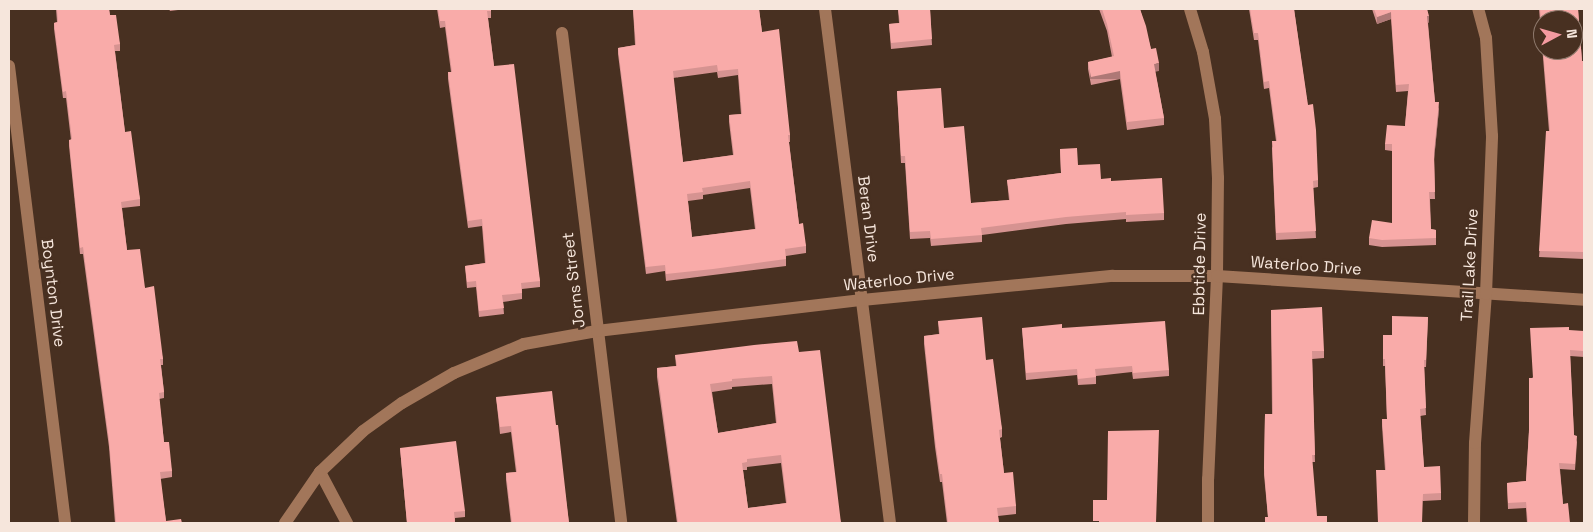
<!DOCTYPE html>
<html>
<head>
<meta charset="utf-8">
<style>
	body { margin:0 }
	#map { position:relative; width:1593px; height:532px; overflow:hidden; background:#483021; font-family:"Space Grotesk",sans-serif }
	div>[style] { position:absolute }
	.minor>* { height:12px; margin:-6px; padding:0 6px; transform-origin:6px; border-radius:6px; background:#a2765a }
	.wall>* { inset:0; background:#d69391 }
	.shaded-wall>* { inset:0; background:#ae7876; transform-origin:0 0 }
	.building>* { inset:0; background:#f9aba9 }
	span { translate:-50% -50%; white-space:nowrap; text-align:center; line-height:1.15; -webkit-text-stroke:5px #483021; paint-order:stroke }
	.street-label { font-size:16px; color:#f6e6dc }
	.frame { position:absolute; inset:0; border:10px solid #f6e6dc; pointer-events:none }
	.north { position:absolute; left:1533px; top:10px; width:50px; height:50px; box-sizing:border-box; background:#483021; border:1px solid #8e796c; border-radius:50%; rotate:84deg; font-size:14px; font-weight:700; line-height:20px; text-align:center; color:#f6e6dc }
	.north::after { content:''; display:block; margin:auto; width:18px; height:22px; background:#f49aa0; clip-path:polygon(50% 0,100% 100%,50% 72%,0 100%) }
</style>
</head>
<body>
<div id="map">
	<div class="minor">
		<i style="left:825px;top:9px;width:518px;rotate:82.79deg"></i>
		<i style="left:1190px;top:9px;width:45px;rotate:73.2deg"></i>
		<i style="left:1203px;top:52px;width:68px;rotate:79.8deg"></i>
		<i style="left:1215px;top:119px;width:59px;rotate:87.1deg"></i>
		<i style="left:1218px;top:178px;width:98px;rotate:90.6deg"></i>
		<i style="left:1217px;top:276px;width:203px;rotate:92.5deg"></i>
		<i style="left:1208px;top:479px;width:44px;rotate:90deg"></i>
		<i style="left:562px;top:33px;width:494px;rotate:83.1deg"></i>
		<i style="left:9px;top:66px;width:460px;rotate:83deg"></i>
		<i style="left:320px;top:472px;width:58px;rotate:62.1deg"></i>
		<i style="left:285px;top:523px;width:62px;rotate:-55.5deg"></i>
		<i style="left:320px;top:472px;width:59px;rotate:-43.6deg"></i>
		<i style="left:363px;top:431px;width:48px;rotate:-35.7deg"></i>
		<i style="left:402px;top:403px;width:60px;rotate:-30deg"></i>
		<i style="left:454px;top:373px;width:76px;rotate:-22.5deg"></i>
		<i style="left:524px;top:344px;width:74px;rotate:-10.1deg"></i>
		<i style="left:597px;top:331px;width:267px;rotate:-6.7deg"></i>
		<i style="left:862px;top:300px;width:252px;rotate:-5.5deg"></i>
		<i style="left:1113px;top:276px;width:104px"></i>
		<i style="left:1217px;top:276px;width:368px;rotate:3.7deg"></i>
		<i style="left:1474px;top:523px;width:80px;rotate:-89.3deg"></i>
		<i style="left:1475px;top:443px;width:149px;rotate:-85.8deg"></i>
		<i style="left:1486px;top:294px;width:158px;rotate:-87.8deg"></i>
		<i style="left:1492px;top:136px;width:98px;rotate:-93.5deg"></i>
		<i style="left:1486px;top:38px;width:30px;rotate:-105deg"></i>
	</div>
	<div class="wall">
		<i style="clip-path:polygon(56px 9px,109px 9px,110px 15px,120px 44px,120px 51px,115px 51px,125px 132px,140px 199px,140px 206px,122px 208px,127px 250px,145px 288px,163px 359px,163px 365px,161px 365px,164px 392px,164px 398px,159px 399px,164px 442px,172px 471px,172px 477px,160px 479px,166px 521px,182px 523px,115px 523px,109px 447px,83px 254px,80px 254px,69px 146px,69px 140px,71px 140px,66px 98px,63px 98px,54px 29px,54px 23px,57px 22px)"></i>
		<i style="clip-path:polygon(169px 9px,186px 9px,170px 11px)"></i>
		<i style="clip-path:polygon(437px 9px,491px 9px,491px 18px,488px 18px,494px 66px,540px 281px,540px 287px,522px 289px,522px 299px,503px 302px,504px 314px,479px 317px,476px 287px,467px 288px,465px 266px,485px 263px,482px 226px,468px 228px,448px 79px,448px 72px,451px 72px,445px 27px,440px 28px)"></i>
		<i style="clip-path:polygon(evenodd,633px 9px,759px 9px,762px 32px,790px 135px,790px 142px,789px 142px,799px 224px,806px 246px,806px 253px,786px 256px,786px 266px,713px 275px,666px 281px,665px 271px,646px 274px,618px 54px,618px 48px,635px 45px,633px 9px,717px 72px,718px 78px,738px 75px,741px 114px,729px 115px,729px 122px,733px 155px,683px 162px,673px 78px,717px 72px,633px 9px,750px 188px,755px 229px,692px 237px,688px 201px,703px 199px,703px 195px,750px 188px)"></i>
		<i style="clip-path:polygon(898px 9px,930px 9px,932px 45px,891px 49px,889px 24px,899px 23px)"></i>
		<i style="clip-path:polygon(1099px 9px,1140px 9px,1151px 49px,1159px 71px,1155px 71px,1164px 118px,1164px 125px,1127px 130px,1120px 79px,1091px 85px,1088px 69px,1088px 62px,1112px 57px,1107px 31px)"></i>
		<i style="clip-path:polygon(1249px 9px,1294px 9px,1318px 180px,1318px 187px,1313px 188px,1316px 238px,1276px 240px,1272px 148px,1276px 141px,1269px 88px,1264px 89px,1258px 40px,1254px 40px)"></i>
		<i style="clip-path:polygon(1372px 9px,1427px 9px,1429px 22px,1428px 23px,1435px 102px,1439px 109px,1434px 159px,1435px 199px,1430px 199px,1431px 229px,1436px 230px,1436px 245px,1382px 247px,1369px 245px,1369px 238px,1392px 223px,1392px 151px,1385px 150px,1385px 144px,1405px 126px,1408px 91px,1396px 92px,1391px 19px,1377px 24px)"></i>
		<i style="clip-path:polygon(1539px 9px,1578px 9px,1582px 61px,1584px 61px,1584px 259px,1539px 257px,1549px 131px)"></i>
		<i style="clip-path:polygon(897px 91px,944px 128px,971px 203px,1009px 200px,1007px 180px,1061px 173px,1060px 149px,1078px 165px,1101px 179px,1111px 181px,1164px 213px,1164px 220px,1126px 222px,1126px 219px,1066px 224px,982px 235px,982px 242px,931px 246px,930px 238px,910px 239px,905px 163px,901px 163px)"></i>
		<i style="clip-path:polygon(1271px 310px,1324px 351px,1324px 358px,1312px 359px,1315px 462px,1312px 462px,1268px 517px,1264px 475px,1265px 414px,1272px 414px)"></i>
		<i style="clip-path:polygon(1428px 317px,1426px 367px,1424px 367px,1426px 415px,1420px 416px,1424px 467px,1441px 493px,1441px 500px,1423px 501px,1385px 470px,1382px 426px,1382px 419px,1387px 419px,1385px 366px,1383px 366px,1383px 335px,1392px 335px)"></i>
		<i style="clip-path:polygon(938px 321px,986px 360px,1002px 429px,1002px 437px,1000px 438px,1004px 473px,1016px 506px,1016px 514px,998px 516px,999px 523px,947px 523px,942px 482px,940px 482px,935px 447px,924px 344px,924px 336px,939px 334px)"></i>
		<i style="clip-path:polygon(1022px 328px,1062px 328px,1169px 370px,1169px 376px,1133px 379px,1132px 372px,1096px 376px,1096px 384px,1078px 385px,1077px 375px,1026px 380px)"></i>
		<i style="clip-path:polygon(1584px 331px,1584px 357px,1570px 356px,1574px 435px,1577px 442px,1575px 470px,1560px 469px,1563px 504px,1570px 523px,1527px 523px,1526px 508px,1508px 509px,1507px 483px,1526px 481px,1532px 378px)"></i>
		<i style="clip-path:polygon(evenodd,799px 352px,841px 523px,677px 523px,657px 377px,657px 368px,676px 366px,675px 355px,799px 352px,772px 384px,776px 423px,718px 433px,712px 392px,732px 389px,732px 387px,772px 384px,799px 352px,781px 463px,786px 503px,748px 508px,743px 470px,747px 470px,747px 467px,781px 463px)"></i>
		<i style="clip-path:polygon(496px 397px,556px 425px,569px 523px,511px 523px,506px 480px,506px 473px,516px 472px,511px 432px,500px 434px)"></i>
		<i style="clip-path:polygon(400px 448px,465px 511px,465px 517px,455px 518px,455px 523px,407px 523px)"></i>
	</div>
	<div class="shaded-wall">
		<i style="clip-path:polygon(1391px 12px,1391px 19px,1377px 24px,1377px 17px)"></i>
		<i style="clip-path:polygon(1427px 16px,1429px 16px,1429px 22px,1427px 23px)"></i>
		<i style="clip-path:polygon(1159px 63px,1159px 71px,1154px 72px,1154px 64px)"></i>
		<i style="left:1120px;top:71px;width:8px;height:30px;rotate:90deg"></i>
		<i style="clip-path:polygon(1439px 102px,1439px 109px,1434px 160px,1434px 153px)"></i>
	</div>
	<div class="building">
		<i style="clip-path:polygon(57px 9px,109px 9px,110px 15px,116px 15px,120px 44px,114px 45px,120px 92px,125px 132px,131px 131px,140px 199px,121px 202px,127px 250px,140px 249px,145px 288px,154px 286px,163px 359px,160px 359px,164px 392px,159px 393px,164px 442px,169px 442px,172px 471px,160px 472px,166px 521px,181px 519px,182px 523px,116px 523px,109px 440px,83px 247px,80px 248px,69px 140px,72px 139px,66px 91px,63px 92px,54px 23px,58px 22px)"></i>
		<i style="clip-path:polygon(438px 9px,491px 9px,491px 11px,487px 11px,494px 66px,514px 64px,540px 281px,521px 283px,522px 293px,502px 295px,504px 308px,479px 311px,476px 281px,467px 282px,465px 266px,486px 263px,482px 219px,468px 221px,448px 72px,452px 72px,445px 21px,440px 21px)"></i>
		<i style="clip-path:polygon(evenodd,633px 9px,759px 9px,762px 32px,779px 29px,790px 135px,788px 135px,799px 224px,803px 223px,806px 246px,785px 249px,786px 259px,713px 269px,666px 274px,665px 265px,646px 267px,618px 48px,636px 45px,633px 9px,717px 65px,718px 71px,738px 69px,742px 114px,729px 115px,734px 155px,683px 162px,673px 71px,717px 65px,633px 9px,750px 181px,756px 229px,692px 237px,687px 194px,703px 192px,702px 188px,750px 181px)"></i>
		<i style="clip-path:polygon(898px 9px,930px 9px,932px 39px,891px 43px,889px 24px,900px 23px)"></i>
		<i style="clip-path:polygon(1102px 9px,1140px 9px,1146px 26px,1151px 49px,1156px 48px,1159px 63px,1154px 64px,1164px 118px,1127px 122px,1120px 71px,1091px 77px,1088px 62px,1114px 56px,1107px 24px)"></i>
		<i style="clip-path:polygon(1250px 9px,1294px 9px,1308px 105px,1313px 104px,1316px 130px,1318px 180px,1313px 181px,1316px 231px,1276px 233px,1272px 141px,1277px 141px,1269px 81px,1264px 82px,1258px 33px,1254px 33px)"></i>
		<i style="clip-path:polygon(1374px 9px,1427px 9px,1429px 16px,1427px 16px,1435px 102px,1439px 102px,1434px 153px,1435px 192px,1429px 192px,1431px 229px,1436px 230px,1436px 238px,1382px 240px,1369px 238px,1372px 220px,1392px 223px,1392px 144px,1385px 144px,1387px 125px,1405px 126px,1409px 84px,1396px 85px,1391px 12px,1377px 17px)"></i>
		<i style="clip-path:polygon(1540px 9px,1578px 9px,1582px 61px,1584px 61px,1584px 252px,1539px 251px,1546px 131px,1550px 131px,1543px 50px,1573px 50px,1573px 20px,1543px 20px,1543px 48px)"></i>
		<i style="clip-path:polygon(941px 88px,944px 128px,964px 126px,971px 203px,1010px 200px,1007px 180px,1061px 173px,1060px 149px,1077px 148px,1078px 165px,1100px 164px,1101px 179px,1111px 178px,1111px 181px,1162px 178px,1164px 213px,1126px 215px,1126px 212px,1066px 217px,981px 228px,982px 235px,931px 239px,930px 231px,910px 232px,905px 156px,901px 156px,897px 91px)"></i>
		<i style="clip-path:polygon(1322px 307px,1324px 351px,1312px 351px,1315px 455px,1312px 455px,1317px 516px,1327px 516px,1327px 523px,1265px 523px,1265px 517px,1268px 517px,1264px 468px,1265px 414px,1273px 414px,1271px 310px)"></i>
		<i style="clip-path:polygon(1392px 316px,1428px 317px,1426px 360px,1424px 360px,1426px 408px,1420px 409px,1424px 467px,1440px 466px,1441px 493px,1423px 494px,1422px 523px,1378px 523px,1376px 470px,1386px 470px,1382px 419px,1387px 419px,1385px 359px,1383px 359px,1383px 335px,1392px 335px)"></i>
		<i style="clip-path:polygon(982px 317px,986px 360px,993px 359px,1002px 429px,999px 430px,1004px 473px,1013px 472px,1016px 506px,997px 508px,999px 523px,948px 523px,942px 474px,940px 474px,935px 439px,924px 336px,940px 334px,938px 321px)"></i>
		<i style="clip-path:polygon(1165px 321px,1169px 370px,1133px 373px,1132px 366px,1095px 369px,1096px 377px,1078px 379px,1077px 369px,1026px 373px,1022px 328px,1062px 324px,1062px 328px)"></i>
		<i style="clip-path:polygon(1569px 327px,1569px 330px,1584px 331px,1584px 351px,1570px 350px,1574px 435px,1577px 436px,1575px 464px,1559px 463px,1563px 504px,1568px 503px,1570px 523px,1528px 523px,1526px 502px,1508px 503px,1507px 483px,1526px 481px,1529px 432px,1529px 378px,1533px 378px,1530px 328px)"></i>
		<i style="clip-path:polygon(evenodd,797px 341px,799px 352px,820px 350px,841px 523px,678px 523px,657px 368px,677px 366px,675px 355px,754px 345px,797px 341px,772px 376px,777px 423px,718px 433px,710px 384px,732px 381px,732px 379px,772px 376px,797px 341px,781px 455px,787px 503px,748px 508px,742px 463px,747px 462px,747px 459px,781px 455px)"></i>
		<i style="clip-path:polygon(552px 391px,556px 425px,558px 425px,569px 523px,512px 523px,506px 473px,517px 472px,511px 426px,500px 427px,496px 397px)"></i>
		<i style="clip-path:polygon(1159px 430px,1156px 523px,1099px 523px,1099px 521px,1093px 521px,1093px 500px,1107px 500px,1108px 431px)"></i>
		<i style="clip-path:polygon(456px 441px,465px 511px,454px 512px,455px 523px,407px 523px,400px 448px)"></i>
	</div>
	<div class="street-label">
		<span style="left:868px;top:219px;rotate:83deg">Beran Drive</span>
		<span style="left:1200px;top:264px;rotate:-89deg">Ebbtide Drive</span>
		<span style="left:1470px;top:265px;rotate:-87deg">Trail Lake Drive</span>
		<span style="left:1306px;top:266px;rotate:4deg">Waterloo Drive</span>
		<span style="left:574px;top:280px;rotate:-97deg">Jorns Street</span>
		<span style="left:899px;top:280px;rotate:-6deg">Waterloo Drive</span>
		<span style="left:53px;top:293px;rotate:83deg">Boynton Drive</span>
	</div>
	<div class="frame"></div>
	<div class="north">N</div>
</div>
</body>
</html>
